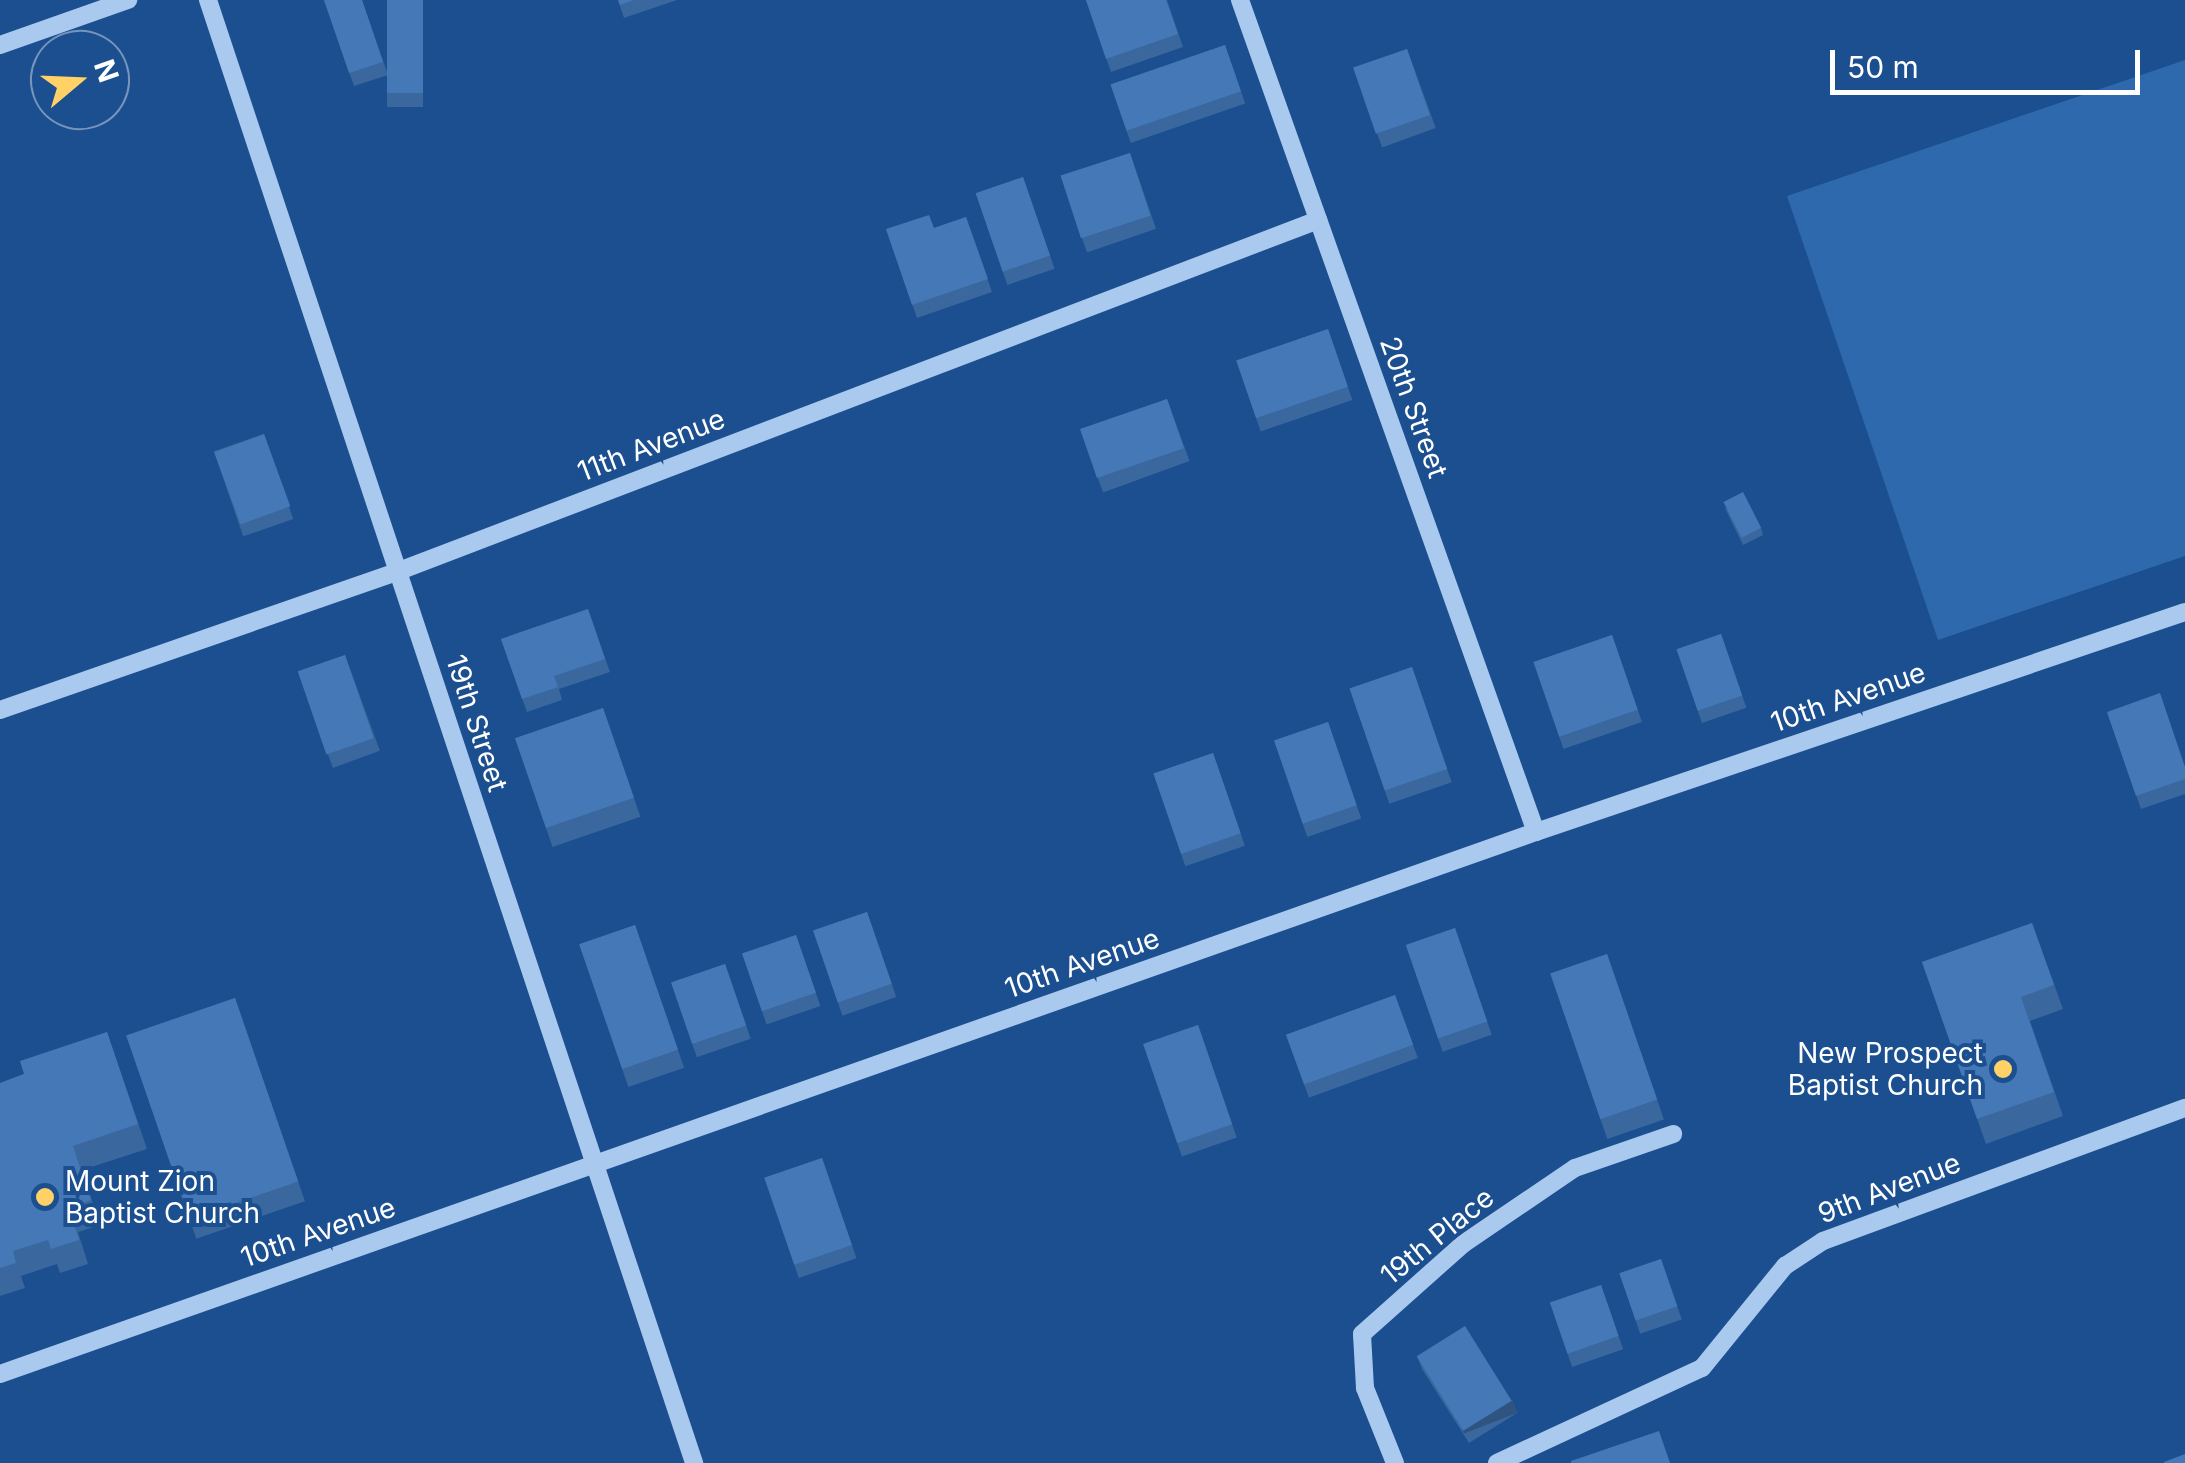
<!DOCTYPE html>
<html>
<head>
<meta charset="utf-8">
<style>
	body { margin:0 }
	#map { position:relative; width:2185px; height:1463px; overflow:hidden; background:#1b4f8f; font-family:Inter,sans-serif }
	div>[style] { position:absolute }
	.green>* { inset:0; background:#2e69ad }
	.minor>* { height:18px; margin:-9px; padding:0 9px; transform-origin:9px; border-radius:9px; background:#a9c9ee }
	.wall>* { inset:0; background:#3a679d; transform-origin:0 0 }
	.shaded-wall>* { inset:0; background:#305480; transform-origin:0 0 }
	.building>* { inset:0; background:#4478b7; transform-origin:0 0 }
	.dots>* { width:28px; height:28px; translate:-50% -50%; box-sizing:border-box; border:5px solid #1b4f8f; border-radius:50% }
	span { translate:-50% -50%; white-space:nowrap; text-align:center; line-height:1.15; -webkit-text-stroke:8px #1b4f8f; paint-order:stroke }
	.street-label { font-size:28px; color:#fff }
	.poi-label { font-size:28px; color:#fff }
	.right { translate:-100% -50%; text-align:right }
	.left { translate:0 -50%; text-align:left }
	.north { position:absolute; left:30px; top:30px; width:100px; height:100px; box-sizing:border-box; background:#1b4f8f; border:2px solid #7695bc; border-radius:50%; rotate:71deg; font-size:28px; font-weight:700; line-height:40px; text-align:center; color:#fff }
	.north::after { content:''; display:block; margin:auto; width:35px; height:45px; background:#ffd166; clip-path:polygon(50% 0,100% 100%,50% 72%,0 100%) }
	.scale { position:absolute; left:1830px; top:50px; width:310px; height:45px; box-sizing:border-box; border:5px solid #fff; border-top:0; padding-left:12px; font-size:30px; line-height:35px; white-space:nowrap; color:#fff; -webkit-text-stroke:8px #1b4f8f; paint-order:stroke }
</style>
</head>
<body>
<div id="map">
	<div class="green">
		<i style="clip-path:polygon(2185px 60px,2185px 556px,1938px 640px,1787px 196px)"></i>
	</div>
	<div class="minor">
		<i style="left:208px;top:0;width:1542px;rotate:71.62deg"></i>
		<i style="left:1240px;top:0;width:883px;rotate:70.42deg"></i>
		<i style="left:0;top:45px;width:136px;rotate:-19.4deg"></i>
		<i style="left:0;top:710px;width:423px;rotate:-19.2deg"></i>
		<i style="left:399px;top:571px;width:984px;rotate:-20.9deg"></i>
		<i style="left:0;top:1374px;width:1629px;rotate:-19.44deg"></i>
		<i style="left:1536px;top:832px;width:685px;rotate:-18.73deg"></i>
		<i style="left:1395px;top:1463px;width:81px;rotate:-111.8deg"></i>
		<i style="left:1365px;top:1388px;width:54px;rotate:-93.2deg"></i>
		<i style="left:1362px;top:1334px;width:135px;rotate:-41.7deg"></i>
		<i style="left:1463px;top:1244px;width:135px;rotate:-34.2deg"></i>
		<i style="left:1575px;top:1168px;width:104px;rotate:-19.1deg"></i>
		<i style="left:1497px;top:1463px;width:226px;rotate:-24.9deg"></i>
		<i style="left:1702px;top:1368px;width:132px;rotate:-50.9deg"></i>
		<i style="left:1785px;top:1266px;width:45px;rotate:-33.3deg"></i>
		<i style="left:1823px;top:1241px;width:386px;rotate:-20.2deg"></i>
	</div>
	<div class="wall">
		<i style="clip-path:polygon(324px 0,362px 0,388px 75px,354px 86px)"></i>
		<i style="left:387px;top:0;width:36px;height:107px"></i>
		<i style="clip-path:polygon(618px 0,677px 0,624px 18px)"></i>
		<i style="clip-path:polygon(1086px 0,1167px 0,1183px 47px,1111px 72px)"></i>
		<i style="left:1225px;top:45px;width:62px;height:121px;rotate:71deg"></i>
		<i style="left:1407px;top:49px;width:84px;height:57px;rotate:70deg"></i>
		<i style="left:1130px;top:153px;width:80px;height:73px;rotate:71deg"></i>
		<i style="left:1023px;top:177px;width:97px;height:50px;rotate:71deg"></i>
		<i style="clip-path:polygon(966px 217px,992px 292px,917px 318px,886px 229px,934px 228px)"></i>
		<i style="left:1328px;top:329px;width:75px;height:97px;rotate:71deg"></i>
		<i style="left:1167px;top:399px;width:66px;height:92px;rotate:70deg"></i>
		<i style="left:264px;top:434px;width:90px;height:53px;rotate:71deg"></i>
		<i style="clip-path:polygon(1725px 508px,1761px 528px,1763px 535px,1743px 545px)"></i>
		<i style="clip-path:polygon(588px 609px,610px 672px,559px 689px,562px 700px,527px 712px,501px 639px)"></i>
		<i style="left:1721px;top:634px;width:78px;height:47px;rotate:71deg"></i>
		<i style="left:1612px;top:635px;width:92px;height:83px;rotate:71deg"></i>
		<i style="left:345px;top:655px;width:102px;height:50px;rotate:70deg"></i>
		<i style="left:1412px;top:667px;width:122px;height:66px;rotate:71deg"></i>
		<i style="left:603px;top:708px;width:115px;height:93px;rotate:71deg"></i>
		<i style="clip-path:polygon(2107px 712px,2185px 766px,2185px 794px,2141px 809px)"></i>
		<i style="left:1328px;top:722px;width:102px;height:57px;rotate:71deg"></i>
		<i style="left:1213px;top:753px;width:98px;height:63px;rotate:71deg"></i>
		<i style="left:867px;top:912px;width:90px;height:57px;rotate:71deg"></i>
		<i style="clip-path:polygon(2032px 923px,2063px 1009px,2030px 1021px,2063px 1116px,1986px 1144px,1922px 962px)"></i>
		<i style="left:635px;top:925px;width:151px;height:59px;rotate:71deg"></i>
		<i style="left:1455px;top:928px;width:113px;height:52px;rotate:71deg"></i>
		<i style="left:796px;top:935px;width:75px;height:57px;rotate:71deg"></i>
		<i style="left:1607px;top:954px;width:175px;height:60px;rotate:71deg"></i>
		<i style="left:725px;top:964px;width:79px;height:57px;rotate:71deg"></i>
		<i style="left:1395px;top:995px;width:67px;height:116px;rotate:70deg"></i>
		<i style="left:235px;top:998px;width:215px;height:115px;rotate:71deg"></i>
		<i style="left:1198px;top:1025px;width:119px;height:58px;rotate:71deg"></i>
		<i style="clip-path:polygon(107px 1032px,147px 1149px,82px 1170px,100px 1225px,78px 1232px,88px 1264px,60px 1273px,57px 1264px,21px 1276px,25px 1288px,0 1296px,0 1083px,24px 1074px)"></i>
		<i style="left:822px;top:1158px;width:106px;height:61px;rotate:71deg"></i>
		<i style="left:1661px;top:1259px;width:64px;height:44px;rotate:71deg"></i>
		<i style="left:1601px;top:1285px;width:68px;height:54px;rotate:71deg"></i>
		<i style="clip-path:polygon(1417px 1356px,1512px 1400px,1517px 1413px,1469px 1443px,1422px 1369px)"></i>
	</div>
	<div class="shaded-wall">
		<i style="left:1512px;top:1400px;width:14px;height:57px;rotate:69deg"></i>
	</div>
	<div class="building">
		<i style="clip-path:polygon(324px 0,362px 0,383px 62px,349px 73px)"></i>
		<i style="left:387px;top:0;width:36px;height:93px"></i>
		<i style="clip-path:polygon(618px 0,634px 0,620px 5px)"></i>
		<i style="clip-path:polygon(1086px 0,1166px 0,1178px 34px,1106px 59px)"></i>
		<i style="left:1225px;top:45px;width:49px;height:121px;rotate:71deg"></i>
		<i style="left:1407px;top:49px;width:70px;height:57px;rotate:71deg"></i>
		<i style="left:1130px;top:153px;width:66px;height:73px;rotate:72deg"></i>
		<i style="left:1023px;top:177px;width:83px;height:50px;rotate:71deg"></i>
		<i style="clip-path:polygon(929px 215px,934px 228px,966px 217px,988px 279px,912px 305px,886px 229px)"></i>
		<i style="left:1328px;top:329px;width:61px;height:97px;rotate:71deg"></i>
		<i style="left:1167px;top:399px;width:52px;height:92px;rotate:71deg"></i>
		<i style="left:264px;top:434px;width:77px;height:53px;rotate:70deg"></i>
		<i style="left:1743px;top:492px;width:40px;height:22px;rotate:63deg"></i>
		<i style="clip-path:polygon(588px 609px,605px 659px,554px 676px,558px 687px,522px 699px,501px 639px)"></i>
		<i style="left:1721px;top:634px;width:65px;height:47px;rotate:71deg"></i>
		<i style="left:1612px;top:635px;width:79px;height:83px;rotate:71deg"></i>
		<i style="left:345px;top:655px;width:88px;height:50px;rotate:71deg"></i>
		<i style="left:1412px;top:667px;width:108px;height:66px;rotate:71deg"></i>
		<i style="clip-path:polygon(2160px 693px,2185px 767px,2185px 779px,2136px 796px,2107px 712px)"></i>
		<i style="left:603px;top:708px;width:95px;height:93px;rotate:71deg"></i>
		<i style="left:1328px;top:722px;width:88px;height:57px;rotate:71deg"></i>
		<i style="left:1213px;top:753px;width:85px;height:63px;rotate:71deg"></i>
		<i style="left:867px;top:912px;width:76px;height:57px;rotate:71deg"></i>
		<i style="clip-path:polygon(2032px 923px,2054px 985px,2021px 997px,2054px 1092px,1977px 1119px,1922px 962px)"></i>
		<i style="left:635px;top:925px;width:132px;height:59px;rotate:71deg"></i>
		<i style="left:1455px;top:928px;width:99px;height:52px;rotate:71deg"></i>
		<i style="left:796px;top:935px;width:61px;height:57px;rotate:71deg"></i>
		<i style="left:1607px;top:954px;width:154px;height:60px;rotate:71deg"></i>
		<i style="left:725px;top:964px;width:65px;height:57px;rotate:71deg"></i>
		<i style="left:1395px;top:995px;width:53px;height:116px;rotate:70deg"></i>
		<i style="left:235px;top:998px;width:194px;height:115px;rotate:71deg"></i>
		<i style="left:1198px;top:1025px;width:105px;height:58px;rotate:71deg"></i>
		<i style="clip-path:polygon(107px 1032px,138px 1124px,73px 1146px,91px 1200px,69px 1207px,79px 1240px,51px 1249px,48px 1240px,13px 1251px,16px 1263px,0 1268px,0 1083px,24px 1074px,20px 1061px)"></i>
		<i style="left:822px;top:1158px;width:92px;height:61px;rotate:71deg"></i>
		<i style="left:1661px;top:1259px;width:50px;height:44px;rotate:71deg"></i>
		<i style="left:1601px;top:1285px;width:54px;height:54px;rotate:71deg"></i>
		<i style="left:1465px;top:1326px;width:88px;height:57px;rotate:58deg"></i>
		<i style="clip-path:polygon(1659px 1431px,1670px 1463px,1571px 1463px,1571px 1461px)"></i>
		<i style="clip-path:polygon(2185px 1454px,2185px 1463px,2164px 1463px,2164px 1462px)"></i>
	</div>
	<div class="dots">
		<i style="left:2003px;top:1069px;background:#ffd166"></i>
		<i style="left:45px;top:1197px;background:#ffd166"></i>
	</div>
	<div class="street-label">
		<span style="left:1414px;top:407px;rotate:70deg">20th Street</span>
		<span style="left:651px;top:445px;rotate:-21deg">11th Avenue</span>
		<span style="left:1848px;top:697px;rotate:-19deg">10th Avenue</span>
		<span style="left:477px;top:723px;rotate:72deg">19th Street</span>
		<span style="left:1082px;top:963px;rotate:-19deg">10th Avenue</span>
		<span style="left:1889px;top:1188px;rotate:-21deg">9th Avenue</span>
		<span style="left:318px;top:1232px;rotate:-19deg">10th Avenue</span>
		<span style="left:1437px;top:1236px;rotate:-39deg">19th Place</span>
	</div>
	<div class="poi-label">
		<span class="right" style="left:1983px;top:1069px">New Prospect<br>Baptist Church</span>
		<span class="left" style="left:65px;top:1197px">Mount Zion<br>Baptist Church</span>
	</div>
	<div class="north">N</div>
	<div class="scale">50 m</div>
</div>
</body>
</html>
